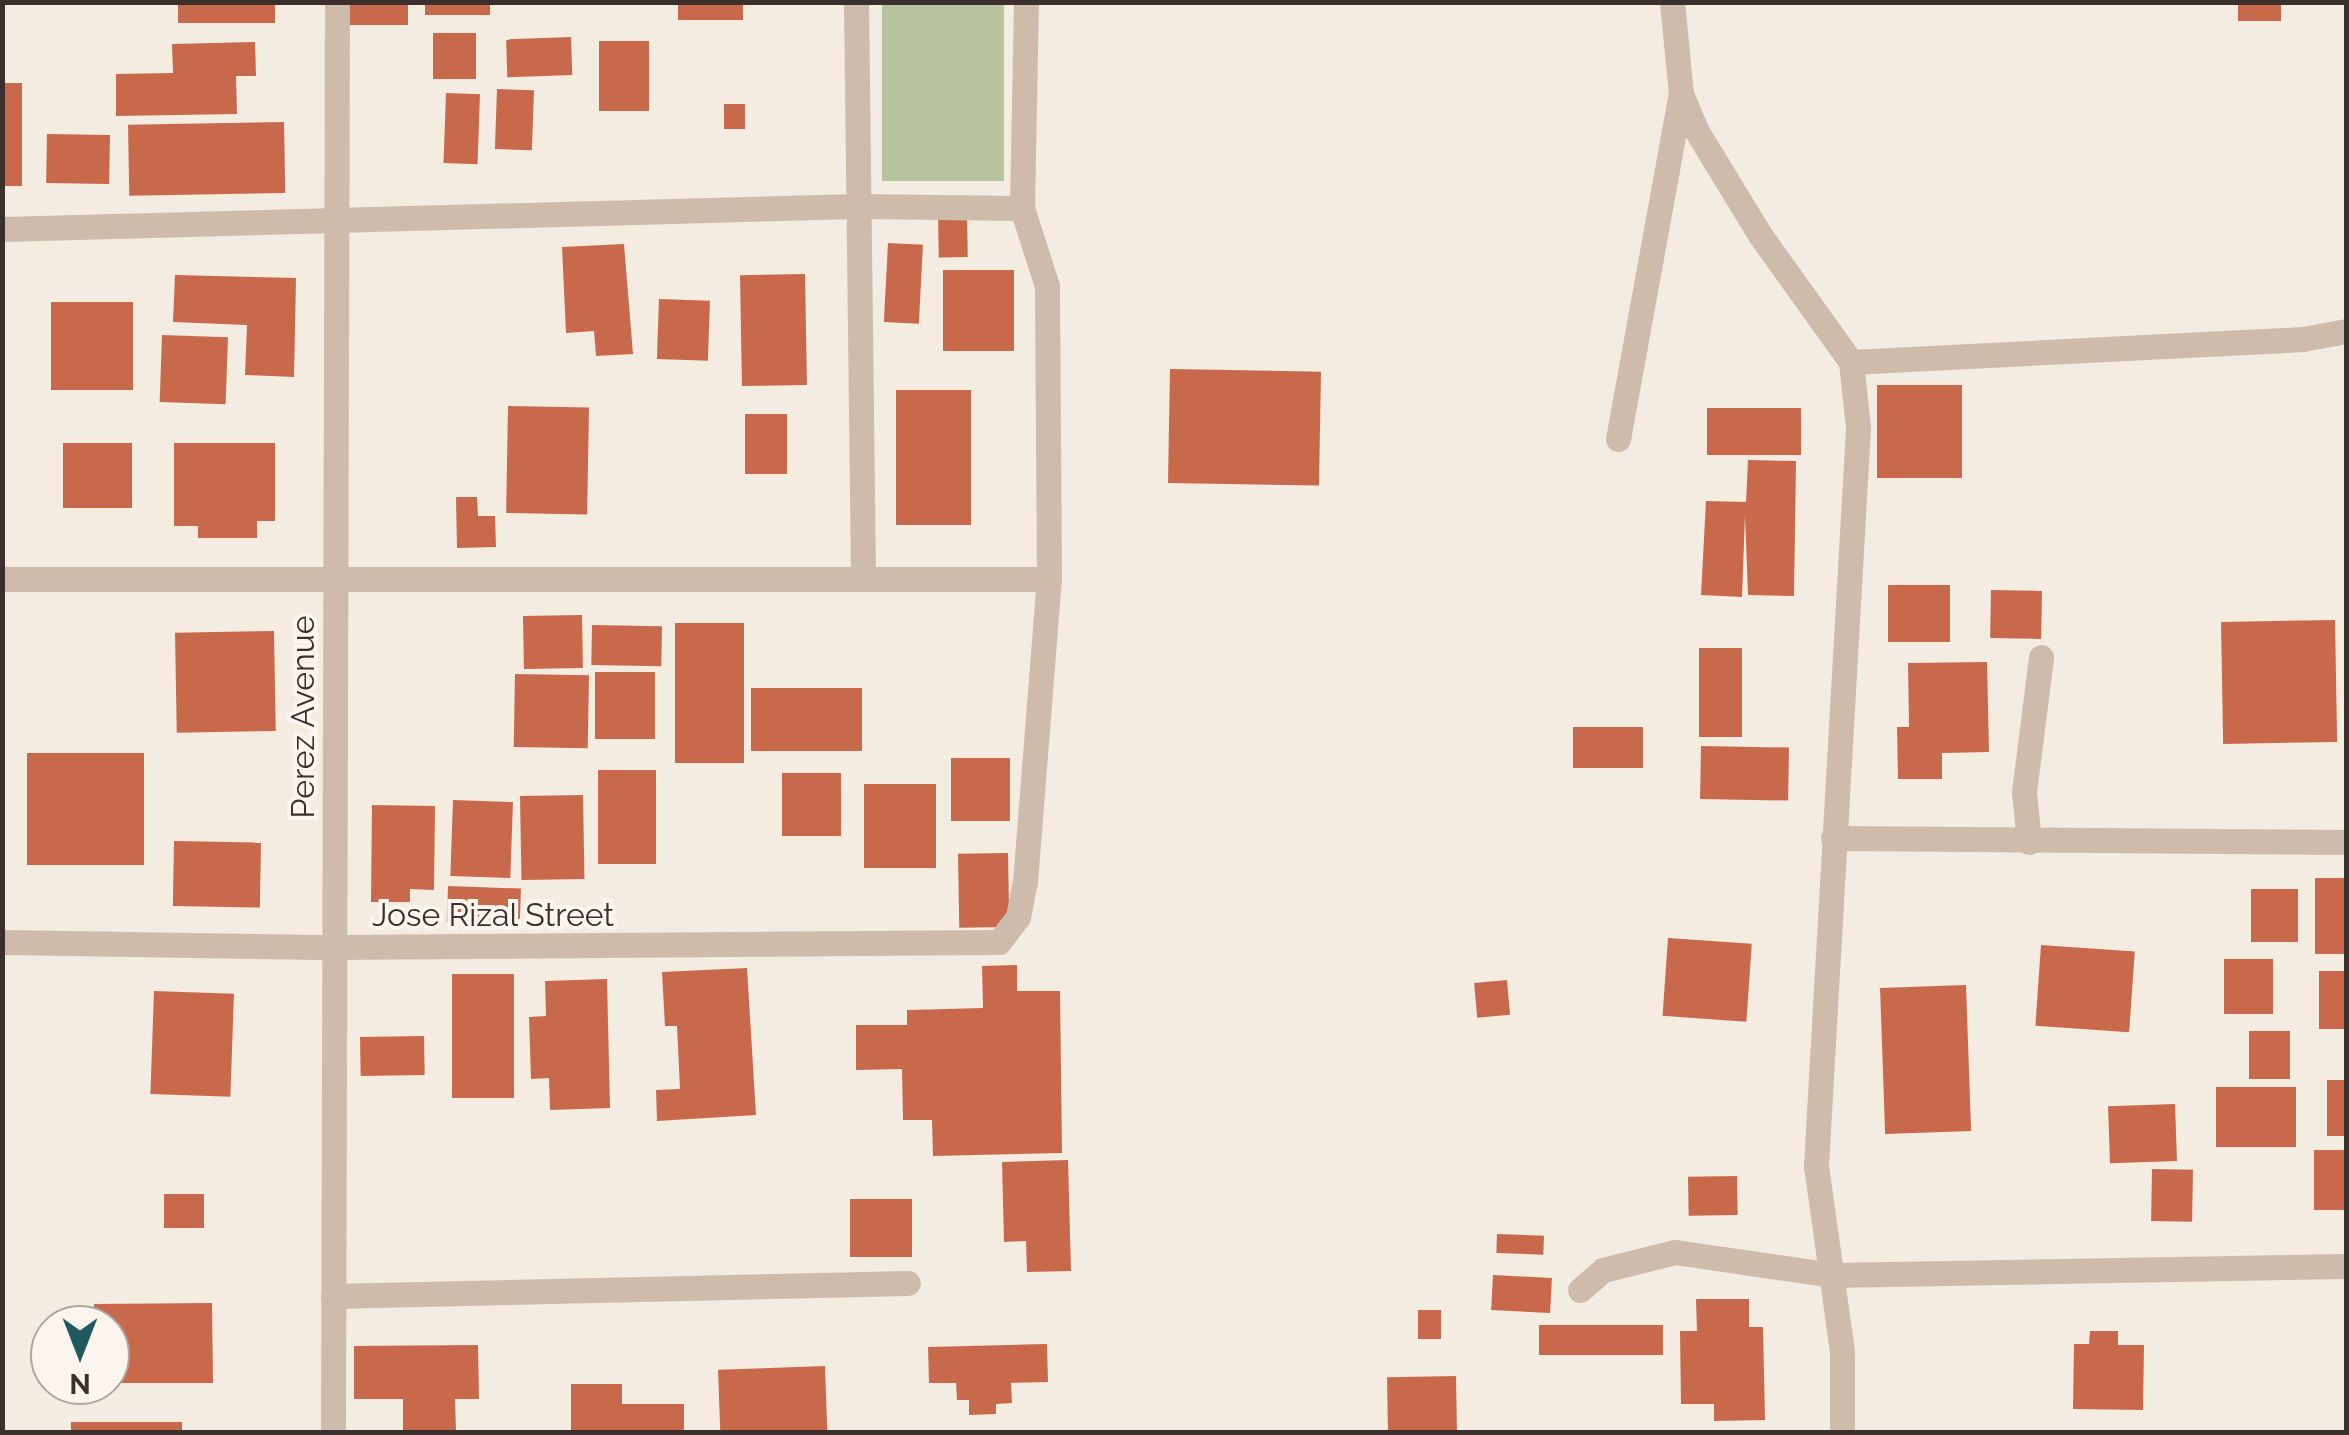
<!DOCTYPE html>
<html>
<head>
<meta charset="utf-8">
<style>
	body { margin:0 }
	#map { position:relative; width:2349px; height:1435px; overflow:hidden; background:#f4ebe1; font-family:Raleway,sans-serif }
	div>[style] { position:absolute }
	.green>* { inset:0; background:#b8c4a0; transform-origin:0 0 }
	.building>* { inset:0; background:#c8694b; transform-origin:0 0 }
	.service>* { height:25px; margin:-12.5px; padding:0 12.5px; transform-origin:12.5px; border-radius:12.5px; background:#cdbbac }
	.minor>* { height:25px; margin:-12.5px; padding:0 12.5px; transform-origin:12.5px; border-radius:12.5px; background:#cdbbac }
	span { translate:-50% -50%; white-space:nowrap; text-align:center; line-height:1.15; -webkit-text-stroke:8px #fbf5ee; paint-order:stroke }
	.street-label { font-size:32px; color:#3b302b }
	.frame { position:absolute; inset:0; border:5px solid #3b302b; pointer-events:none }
	.north { position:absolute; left:30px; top:1305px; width:100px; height:100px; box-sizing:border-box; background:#fbf5ee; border:2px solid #aea6a0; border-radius:50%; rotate:180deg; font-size:28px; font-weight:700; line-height:40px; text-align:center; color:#3b302b }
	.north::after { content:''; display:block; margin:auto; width:35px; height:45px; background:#1f5a5e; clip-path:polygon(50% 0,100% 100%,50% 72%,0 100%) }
</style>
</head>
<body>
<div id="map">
	<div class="green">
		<i style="left:882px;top:3px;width:122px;height:178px"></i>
	</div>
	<div class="building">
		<i style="left:178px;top:2px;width:97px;height:21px"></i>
		<i style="left:348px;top:2px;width:60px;height:23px"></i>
		<i style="left:425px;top:2px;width:65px;height:13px"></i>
		<i style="left:678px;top:2px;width:65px;height:18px"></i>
		<i style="left:2238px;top:2px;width:43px;height:19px"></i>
		<i style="left:433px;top:33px;width:43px;height:46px"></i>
		<i style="left:571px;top:37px;width:38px;height:65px;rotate:88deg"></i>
		<i style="left:599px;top:41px;width:50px;height:70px"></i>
		<i style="clip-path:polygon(255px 42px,256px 76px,236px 76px,237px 114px,116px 116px,116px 74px,173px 73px,172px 44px)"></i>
		<i style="left:2px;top:83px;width:20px;height:103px"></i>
		<i style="left:497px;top:89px;width:37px;height:60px;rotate:2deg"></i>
		<i style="left:446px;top:93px;width:34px;height:70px;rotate:2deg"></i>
		<i style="left:724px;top:104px;width:21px;height:25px"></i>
		<i style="left:284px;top:122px;width:71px;height:156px;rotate:89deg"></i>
		<i style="left:47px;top:134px;width:63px;height:49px;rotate:1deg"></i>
		<i style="left:967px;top:213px;width:44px;height:29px;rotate:89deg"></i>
		<i style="left:888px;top:243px;width:35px;height:79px;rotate:3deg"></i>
		<i style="clip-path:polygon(624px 244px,633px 354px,596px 356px,594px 331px,566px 333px,562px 247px)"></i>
		<i style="left:943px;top:270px;width:71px;height:81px"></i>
		<i style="left:805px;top:274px;width:111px;height:65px;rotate:89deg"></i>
		<i style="clip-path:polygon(175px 275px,296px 278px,294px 377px,245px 375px,247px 325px,173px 322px)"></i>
		<i style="left:659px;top:299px;width:51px;height:60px;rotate:2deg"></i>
		<i style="left:133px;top:302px;width:88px;height:82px;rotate:90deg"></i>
		<i style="left:162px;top:335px;width:66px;height:67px;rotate:2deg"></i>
		<i style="left:1170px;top:369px;width:151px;height:114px;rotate:1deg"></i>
		<i style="left:1877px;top:385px;width:85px;height:93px"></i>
		<i style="left:896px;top:390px;width:75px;height:135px"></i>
		<i style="left:508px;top:406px;width:81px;height:107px;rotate:1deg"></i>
		<i style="left:1801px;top:408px;width:47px;height:94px;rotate:90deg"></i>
		<i style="left:745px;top:414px;width:42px;height:60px"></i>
		<i style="left:63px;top:443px;width:69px;height:65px"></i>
		<i style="clip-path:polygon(174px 443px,275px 443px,275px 521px,257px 521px,257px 538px,198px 538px,198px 526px,174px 526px)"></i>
		<i style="clip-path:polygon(1748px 460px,1796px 461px,1794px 596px,1748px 595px,1745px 515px,1742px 597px,1701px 595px,1706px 501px,1746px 502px)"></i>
		<i style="clip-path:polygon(456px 497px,477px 497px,478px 516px,495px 516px,496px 547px,457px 548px)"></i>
		<i style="left:1888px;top:585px;width:62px;height:57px"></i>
		<i style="left:1991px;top:590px;width:51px;height:48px;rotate:1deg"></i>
		<i style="left:582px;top:615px;width:53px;height:59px;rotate:89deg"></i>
		<i style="left:2335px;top:620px;width:122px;height:114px;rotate:89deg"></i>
		<i style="left:675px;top:623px;width:69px;height:140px"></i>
		<i style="left:592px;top:625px;width:70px;height:40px;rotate:1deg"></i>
		<i style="left:274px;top:631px;width:100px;height:99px;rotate:89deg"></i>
		<i style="left:1699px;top:648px;width:43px;height:89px"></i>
		<i style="clip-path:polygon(1987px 662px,1989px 752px,1942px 753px,1942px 779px,1898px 779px,1897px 727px,1909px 727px,1908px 663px)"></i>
		<i style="left:595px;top:672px;width:60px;height:67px"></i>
		<i style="left:515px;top:674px;width:74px;height:73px;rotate:1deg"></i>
		<i style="left:862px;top:688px;width:63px;height:111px;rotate:90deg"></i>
		<i style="left:1573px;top:727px;width:70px;height:41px"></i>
		<i style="left:1701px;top:746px;width:88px;height:53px;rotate:1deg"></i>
		<i style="left:27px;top:753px;width:117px;height:112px"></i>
		<i style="left:951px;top:758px;width:59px;height:63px"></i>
		<i style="left:656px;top:770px;width:94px;height:58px;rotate:90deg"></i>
		<i style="left:782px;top:773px;width:59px;height:63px"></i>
		<i style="left:864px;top:784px;width:72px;height:84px"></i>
		<i style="left:583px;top:795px;width:84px;height:63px;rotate:89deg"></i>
		<i style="left:453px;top:800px;width:60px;height:76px;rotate:2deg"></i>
		<i style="clip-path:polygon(372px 805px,435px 806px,434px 890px,410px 889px,410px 902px,371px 902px)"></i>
		<i style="left:174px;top:841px;width:87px;height:65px;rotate:1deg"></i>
		<i style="left:1008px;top:853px;width:74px;height:50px;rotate:89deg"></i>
		<i style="left:2346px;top:878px;width:76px;height:31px;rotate:90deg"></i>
		<i style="left:448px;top:886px;width:73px;height:36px;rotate:2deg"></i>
		<i style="left:2251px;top:889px;width:47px;height:53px"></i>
		<i style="left:1668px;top:938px;width:84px;height:78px;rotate:4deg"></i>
		<i style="left:2041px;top:945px;width:94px;height:81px;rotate:4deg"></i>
		<i style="left:2273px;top:959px;width:55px;height:49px;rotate:90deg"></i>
		<i style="clip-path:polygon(1017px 965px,1017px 991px,1060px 991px,1062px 1153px,933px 1156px,932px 1120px,903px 1120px,902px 1069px,856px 1070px,856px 1025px,907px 1025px,907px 1010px,983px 1008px,982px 966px)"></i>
		<i style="clip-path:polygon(747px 968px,756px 1115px,657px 1121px,656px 1090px,680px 1089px,677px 1026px,665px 1026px,662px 972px)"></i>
		<i style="left:2346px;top:971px;width:58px;height:27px;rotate:90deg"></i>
		<i style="left:452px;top:974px;width:62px;height:124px"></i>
		<i style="clip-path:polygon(607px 979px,610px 1108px,550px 1110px,549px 1078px,531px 1079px,529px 1017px,546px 1016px,545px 981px)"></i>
		<i style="left:1507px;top:980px;width:35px;height:33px;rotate:85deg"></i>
		<i style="left:1966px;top:985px;width:146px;height:86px;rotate:88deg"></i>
		<i style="left:154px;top:991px;width:80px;height:103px;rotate:2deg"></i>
		<i style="left:2249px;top:1031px;width:41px;height:48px"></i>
		<i style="left:424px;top:1036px;width:39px;height:64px;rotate:89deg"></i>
		<i style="left:2346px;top:1080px;width:56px;height:19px;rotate:90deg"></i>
		<i style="left:2296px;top:1087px;width:60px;height:80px;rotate:90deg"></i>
		<i style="left:2175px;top:1104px;width:57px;height:67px;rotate:88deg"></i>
		<i style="left:2314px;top:1150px;width:32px;height:60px"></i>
		<i style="clip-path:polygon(1068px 1160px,1071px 1271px,1027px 1272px,1026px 1241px,1004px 1242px,1002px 1162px)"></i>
		<i style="left:2152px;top:1169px;width:41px;height:52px;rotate:1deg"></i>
		<i style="left:1737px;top:1176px;width:39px;height:49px;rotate:89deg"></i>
		<i style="left:164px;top:1194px;width:40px;height:34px"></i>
		<i style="left:850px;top:1199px;width:62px;height:58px"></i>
		<i style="left:1497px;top:1234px;width:47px;height:19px;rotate:2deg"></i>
		<i style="left:1493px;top:1275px;width:59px;height:35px;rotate:3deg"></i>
		<i style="clip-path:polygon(1696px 1299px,1749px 1299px,1749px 1327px,1763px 1327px,1765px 1420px,1714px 1421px,1714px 1404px,1681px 1404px,1680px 1331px,1697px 1331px)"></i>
		<i style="clip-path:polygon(212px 1303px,213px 1383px,110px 1383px,110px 1325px,94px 1325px,94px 1304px)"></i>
		<i style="left:1418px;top:1310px;width:23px;height:29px"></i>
		<i style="left:1663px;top:1325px;width:30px;height:124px;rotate:90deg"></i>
		<i style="clip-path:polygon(2090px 1331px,2118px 1331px,2118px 1345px,2144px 1345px,2143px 1410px,2073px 1409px,2074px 1344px,2089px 1344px)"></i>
		<i style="clip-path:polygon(1047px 1344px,1048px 1382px,1011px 1383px,1012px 1403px,996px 1404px,996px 1414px,969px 1415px,969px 1400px,957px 1400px,956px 1383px,929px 1383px,928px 1347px)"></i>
		<i style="clip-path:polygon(478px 1345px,479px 1399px,455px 1399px,456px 1432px,403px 1432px,403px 1399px,354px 1399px,354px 1346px)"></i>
		<i style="left:825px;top:1366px;width:66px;height:107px;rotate:88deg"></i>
		<i style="left:1456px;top:1376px;width:56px;height:69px;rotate:89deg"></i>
		<i style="clip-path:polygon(571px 1384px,622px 1384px,622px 1404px,684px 1404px,684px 1432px,571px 1432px)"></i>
		<i style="left:71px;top:1422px;width:111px;height:10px"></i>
	</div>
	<div class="service">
		<i style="left:1851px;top:362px;width:453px;rotate:-2.9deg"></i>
		<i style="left:2303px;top:339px;width:44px;rotate:-10.5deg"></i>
		<i style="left:1618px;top:439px;width:351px;rotate:-79.7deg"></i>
	</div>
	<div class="minor">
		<i style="left:856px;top:2px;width:572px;rotate:89.3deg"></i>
		<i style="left:1672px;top:2px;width:92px;rotate:84.4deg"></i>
		<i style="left:1681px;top:94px;width:39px;rotate:67deg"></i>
		<i style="left:1696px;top:130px;width:123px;rotate:58.6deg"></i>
		<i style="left:1760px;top:235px;width:156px;rotate:54.4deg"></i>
		<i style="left:1851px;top:362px;width:66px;rotate:83.9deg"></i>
		<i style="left:1858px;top:428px;width:739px;rotate:93.26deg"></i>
		<i style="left:1816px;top:1166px;width:188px;rotate:82deg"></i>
		<i style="left:1842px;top:1352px;width:80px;rotate:90deg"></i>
		<i style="left:2px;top:229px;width:856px;rotate:-1.54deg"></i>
		<i style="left:858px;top:206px;width:164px;rotate:0.7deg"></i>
		<i style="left:2px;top:579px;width:1047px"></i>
		<i style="left:1833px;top:838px;width:513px;rotate:0.45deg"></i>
		<i style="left:2029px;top:842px;width:50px;rotate:-95.7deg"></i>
		<i style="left:2024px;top:792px;width:136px;rotate:-82.8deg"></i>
		<i style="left:2px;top:942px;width:332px;rotate:0.9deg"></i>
		<i style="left:334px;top:947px;width:665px;rotate:-0.43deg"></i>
		<i style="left:999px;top:942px;width:31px;rotate:-53deg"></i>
		<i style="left:1018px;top:917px;width:36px;rotate:-79deg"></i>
		<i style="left:1025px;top:882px;width:304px;rotate:-85.5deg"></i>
		<i style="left:1049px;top:579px;width:293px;rotate:-90.4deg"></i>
		<i style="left:1047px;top:286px;width:82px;rotate:-107.8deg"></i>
		<i style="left:1022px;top:208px;width:206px;rotate:-88.9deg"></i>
		<i style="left:1580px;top:1290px;width:30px;rotate:-41deg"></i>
		<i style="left:1603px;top:1270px;width:74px;rotate:-14deg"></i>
		<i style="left:1675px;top:1252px;width:159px;rotate:8.3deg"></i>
		<i style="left:1832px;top:1275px;width:514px;rotate:-1deg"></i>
		<i style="left:333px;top:1296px;width:575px;rotate:-1.3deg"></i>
		<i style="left:333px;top:1432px;width:1430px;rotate:-89.84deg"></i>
	</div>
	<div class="street-label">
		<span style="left:303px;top:717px;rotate:-90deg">Perez Avenue</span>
		<span style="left:493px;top:915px">Jose Rizal Street</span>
	</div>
	<div class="frame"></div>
	<div class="north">N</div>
</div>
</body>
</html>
